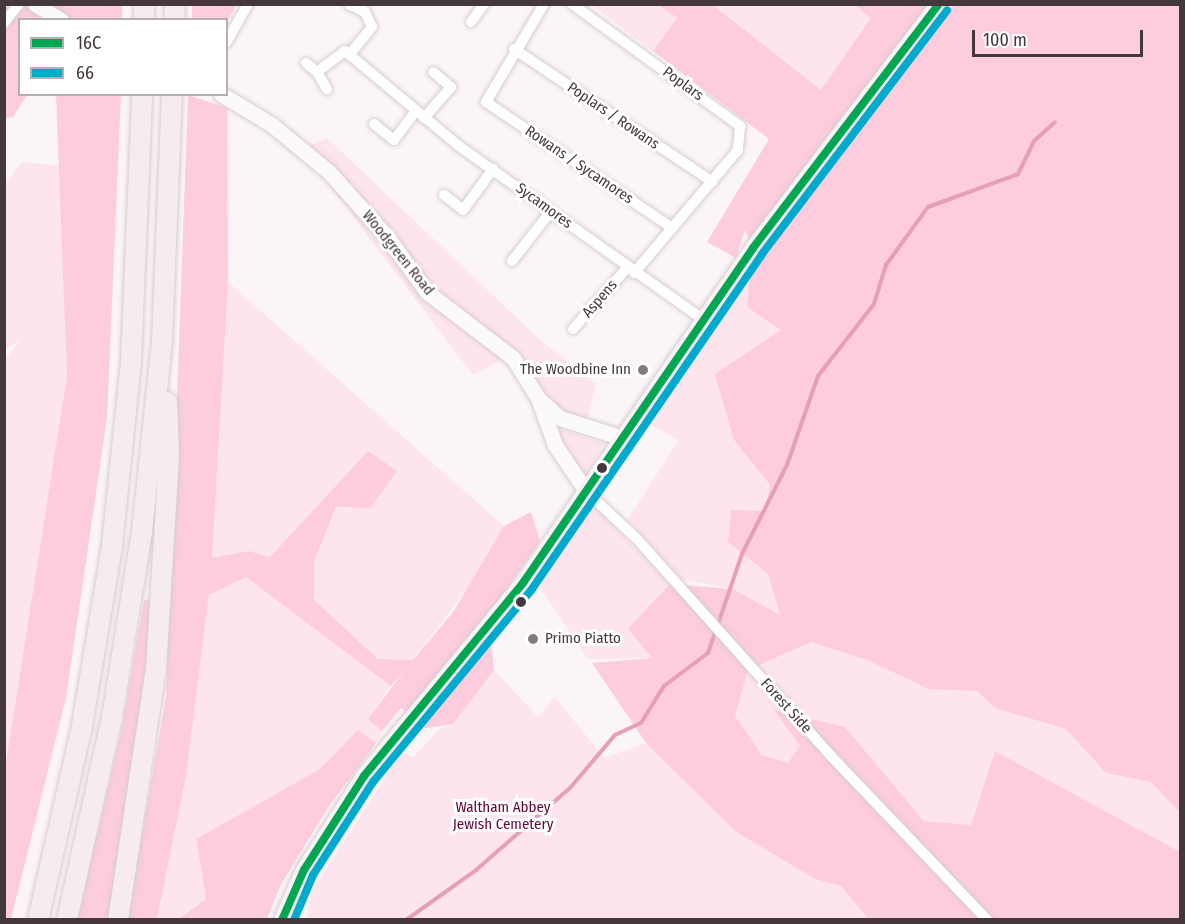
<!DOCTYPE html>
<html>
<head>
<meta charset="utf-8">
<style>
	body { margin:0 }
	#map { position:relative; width:1185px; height:924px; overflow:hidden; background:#fcf5f7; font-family:"Fira Sans Condensed",sans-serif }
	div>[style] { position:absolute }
	.green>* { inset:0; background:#fee4ec }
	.forest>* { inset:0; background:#fdccdd }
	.stream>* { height:4px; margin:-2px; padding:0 2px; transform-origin:2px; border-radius:2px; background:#e69fb9 }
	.roads { filter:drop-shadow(0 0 2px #d6cdd0) drop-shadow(0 0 2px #d6cdd0) }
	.street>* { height:10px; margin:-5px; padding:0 5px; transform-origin:5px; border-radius:5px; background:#fffefe }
	.secondary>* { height:15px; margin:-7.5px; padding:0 7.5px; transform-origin:7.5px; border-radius:7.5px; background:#fcf9fa }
	.primary>* { height:16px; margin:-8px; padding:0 8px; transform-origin:8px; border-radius:8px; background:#f9f3f5 }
	.highway>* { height:20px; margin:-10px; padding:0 10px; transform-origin:10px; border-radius:10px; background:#f6ecf0 }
	.bus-1>* { height:8px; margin:-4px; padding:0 4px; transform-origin:4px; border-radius:4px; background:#00a651 }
	.bus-2>* { height:8px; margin:-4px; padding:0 4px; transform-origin:4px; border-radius:4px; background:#00a9ce }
	.dots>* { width:16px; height:16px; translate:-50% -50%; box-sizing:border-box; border:3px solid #fff; border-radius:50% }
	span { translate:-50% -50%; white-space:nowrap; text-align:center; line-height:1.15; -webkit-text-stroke:6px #fff; paint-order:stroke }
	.street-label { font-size:15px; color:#44383c }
	.poi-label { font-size:15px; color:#44383c }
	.right { translate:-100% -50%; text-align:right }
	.left { translate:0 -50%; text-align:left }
	.park-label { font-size:15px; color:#630737 }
	.frame { position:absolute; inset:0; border:6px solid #44383c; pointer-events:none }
	.legend { position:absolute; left:18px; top:18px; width:210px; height:78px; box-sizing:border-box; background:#fff; border:2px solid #b4afb1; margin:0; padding:8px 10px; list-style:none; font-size:18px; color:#44383c }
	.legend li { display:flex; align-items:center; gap:12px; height:30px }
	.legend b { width:30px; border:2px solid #b4afb1 }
	.scale { position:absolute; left:972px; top:30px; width:171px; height:27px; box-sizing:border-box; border:3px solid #44383c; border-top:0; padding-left:8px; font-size:18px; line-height:21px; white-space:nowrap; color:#44383c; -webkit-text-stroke:4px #fff; paint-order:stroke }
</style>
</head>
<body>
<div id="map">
	<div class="green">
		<i style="clip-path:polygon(592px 5px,659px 5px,678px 18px,653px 51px)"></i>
		<i style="clip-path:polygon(713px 5px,855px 5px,872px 17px,821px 90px)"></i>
		<i style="clip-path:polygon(327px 138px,539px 339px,596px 384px,586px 425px,542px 399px,516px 352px,473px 375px,302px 149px)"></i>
		<i style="clip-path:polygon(22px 162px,61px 166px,67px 375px,5px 769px,4px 361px,20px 340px,5px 349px,4px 186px)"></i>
		<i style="clip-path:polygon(751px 268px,747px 307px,781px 329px,734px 440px,770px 485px,766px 511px,728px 542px,768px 574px,780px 616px,733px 589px,679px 579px,628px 519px,679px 440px,638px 418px)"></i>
		<i style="clip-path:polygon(228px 282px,504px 526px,488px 561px,413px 660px,378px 659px,314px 600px,314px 562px,336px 507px,351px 510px,397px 471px,368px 451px,270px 557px,249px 551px,212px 558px)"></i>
		<i style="clip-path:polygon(556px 428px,604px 443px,585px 476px,566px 453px)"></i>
		<i style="clip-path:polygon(590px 501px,670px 584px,629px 629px,653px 658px,588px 659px,538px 584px)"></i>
		<i style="clip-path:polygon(246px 577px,391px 686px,368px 719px,382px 731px,376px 743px,358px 730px,320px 769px,196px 839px,206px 899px,179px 919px,157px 920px,186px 776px,209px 595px)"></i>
		<i style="clip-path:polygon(811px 642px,867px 660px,929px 689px,977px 691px,995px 708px,1066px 729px,1106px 773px,1151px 782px,1180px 813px,1180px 852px,995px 751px,971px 825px,924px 821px,845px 727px,775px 711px,801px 747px,788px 763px,762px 755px,735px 716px,748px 670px)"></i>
		<i style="clip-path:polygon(494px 670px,538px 717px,555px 697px,604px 758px,646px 743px,735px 831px,815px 879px,841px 886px,868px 919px,307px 920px,310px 894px,401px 753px,413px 757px,440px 729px,453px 724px)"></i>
	</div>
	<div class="forest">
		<i style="clip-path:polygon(5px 5px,122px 5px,122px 19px,20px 20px,20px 94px,27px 95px,13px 117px,5px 119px)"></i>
		<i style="clip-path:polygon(192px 5px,192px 4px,237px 5px,227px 21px,192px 19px)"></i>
		<i style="clip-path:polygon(659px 5px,713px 5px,821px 90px,871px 18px,855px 5px,931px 5px,750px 240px,745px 230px,736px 258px,707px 242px,769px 139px,653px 51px,677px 18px)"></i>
		<i style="clip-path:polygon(953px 5px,1180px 5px,1180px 813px,1151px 782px,1106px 773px,1066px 729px,995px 708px,977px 691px,929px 689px,867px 660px,811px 642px,748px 670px,735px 716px,762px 755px,788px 763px,800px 746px,774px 710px,845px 727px,924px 821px,971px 825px,995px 751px,1180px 852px,1180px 919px,868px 919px,841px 886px,815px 879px,735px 831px,646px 743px,592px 663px,652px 658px,628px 629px,670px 584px,733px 589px,780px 615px,768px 574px,728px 542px,731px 510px,765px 511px,770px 485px,734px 440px,715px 374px,781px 330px,747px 307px,751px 268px,826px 161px)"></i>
		<i style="clip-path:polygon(56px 95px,121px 95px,107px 418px,66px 698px,11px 919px,5px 919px,5px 769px,67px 375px)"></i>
		<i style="clip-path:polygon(188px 95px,227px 108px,228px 282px,212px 558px,249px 551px,270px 557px,368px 451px,397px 471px,370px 508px,336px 507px,314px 562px,314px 600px,378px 659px,413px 660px,454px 611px,504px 526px,531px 512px,540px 541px,488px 615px,494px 670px,453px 724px,425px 728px,401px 708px,382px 731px,368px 719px,405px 670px,391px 686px,246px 577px,209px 595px,186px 776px,157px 919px,127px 920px,166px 697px)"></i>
		<i style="clip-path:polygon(144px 600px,155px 600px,150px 671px,109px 919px,76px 920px,121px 733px)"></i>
		<i style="clip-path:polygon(358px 730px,376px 743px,327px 809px,280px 886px,267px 919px,179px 919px,206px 899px,196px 839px,320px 769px)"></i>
	</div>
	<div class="stream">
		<i style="left:406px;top:920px;width:86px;rotate:-35.5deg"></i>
		<i style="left:476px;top:870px;width:125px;rotate:-41.1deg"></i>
		<i style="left:570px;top:788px;width:70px;rotate:-49.7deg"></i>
		<i style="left:615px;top:735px;width:29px;rotate:-25deg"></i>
		<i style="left:641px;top:723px;width:44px;rotate:-58.1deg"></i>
		<i style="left:664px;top:686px;width:55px;rotate:-36.9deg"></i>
		<i style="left:708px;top:653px;width:105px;rotate:-71deg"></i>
		<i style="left:742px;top:554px;width:100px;rotate:-63.2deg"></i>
		<i style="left:787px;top:465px;width:94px;rotate:-70.8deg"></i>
		<i style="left:818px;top:376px;width:91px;rotate:-52.1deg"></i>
		<i style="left:874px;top:304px;width:41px;rotate:-72.9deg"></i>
		<i style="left:886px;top:265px;width:72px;rotate:-54.1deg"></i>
		<i style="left:928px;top:207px;width:96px;rotate:-20.1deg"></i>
		<i style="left:1018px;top:174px;width:37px;rotate:-64deg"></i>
		<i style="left:1034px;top:141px;width:28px;rotate:-42deg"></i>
	</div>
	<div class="roads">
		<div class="street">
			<i style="left:544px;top:4px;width:114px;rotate:120.6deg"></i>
			<i style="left:486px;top:102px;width:225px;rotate:34.1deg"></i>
			<i style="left:572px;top:4px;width:208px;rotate:36deg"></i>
			<i style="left:740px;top:126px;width:24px;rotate:95deg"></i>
			<i style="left:738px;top:150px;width:161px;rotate:130.2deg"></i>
			<i style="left:471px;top:22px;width:22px;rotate:-54deg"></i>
			<i style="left:4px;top:23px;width:24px;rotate:-52deg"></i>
			<i style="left:226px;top:43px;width:45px;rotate:-60.6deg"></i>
			<i style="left:514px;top:49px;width:239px;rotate:33.8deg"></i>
			<i style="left:350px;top:54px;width:35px;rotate:-51deg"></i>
			<i style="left:372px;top:27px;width:17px;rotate:-115deg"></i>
			<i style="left:365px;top:12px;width:17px;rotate:-155deg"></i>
			<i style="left:306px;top:63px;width:14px;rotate:39deg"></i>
			<i style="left:317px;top:72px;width:35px;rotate:-37deg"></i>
			<i style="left:345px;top:51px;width:148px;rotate:39.8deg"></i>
			<i style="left:459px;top:146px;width:298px;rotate:35.4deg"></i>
			<i style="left:317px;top:72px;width:20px;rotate:60deg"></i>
			<i style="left:424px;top:118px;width:41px;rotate:-48.9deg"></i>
			<i style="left:451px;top:87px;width:23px;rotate:-140deg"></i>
			<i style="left:374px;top:124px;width:26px;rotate:39deg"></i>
			<i style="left:394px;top:140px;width:36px;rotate:-53deg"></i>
			<i style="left:444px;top:195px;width:24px;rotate:38deg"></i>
			<i style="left:463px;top:210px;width:51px;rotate:-53.8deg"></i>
			<i style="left:512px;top:261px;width:63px;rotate:-52deg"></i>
			<i style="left:573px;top:329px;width:81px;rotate:-48.5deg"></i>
			<i style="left:586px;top:491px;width:70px;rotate:43.3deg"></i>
			<i style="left:637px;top:539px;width:291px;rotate:48.2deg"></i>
			<i style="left:831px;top:756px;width:226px;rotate:46.4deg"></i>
		</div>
		<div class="secondary">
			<i style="left:35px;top:4px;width:31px;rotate:32deg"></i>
			<i style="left:221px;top:94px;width:60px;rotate:31.3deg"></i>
			<i style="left:272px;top:125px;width:74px;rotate:39.5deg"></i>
			<i style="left:329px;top:172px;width:89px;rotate:48.2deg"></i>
			<i style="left:388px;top:238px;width:67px;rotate:54.2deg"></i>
			<i style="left:427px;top:292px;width:108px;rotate:37.5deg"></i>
			<i style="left:513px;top:358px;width:47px;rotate:58deg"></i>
			<i style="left:538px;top:398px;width:50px;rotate:70.1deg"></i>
			<i style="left:555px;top:445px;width:55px;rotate:56deg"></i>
			<i style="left:540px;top:400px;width:27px;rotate:42deg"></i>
			<i style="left:560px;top:418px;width:63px;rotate:17.6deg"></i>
		</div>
		<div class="primary">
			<i style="left:282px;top:920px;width:55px;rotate:-66.3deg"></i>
			<i style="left:304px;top:870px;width:112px;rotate:-57.4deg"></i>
			<i style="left:364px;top:776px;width:250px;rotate:-50.5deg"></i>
			<i style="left:523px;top:583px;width:406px;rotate:-55.5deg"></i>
			<i style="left:753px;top:248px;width:307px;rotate:-52.7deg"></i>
		</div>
		<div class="highway">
			<i style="left:144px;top:20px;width:16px;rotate:-90deg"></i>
			<i style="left:174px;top:20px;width:16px;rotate:-86deg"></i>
			<i style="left:38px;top:920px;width:199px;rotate:-77.2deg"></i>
			<i style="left:82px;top:726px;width:182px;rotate:-80.5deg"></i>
			<i style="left:112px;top:546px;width:185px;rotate:-84.1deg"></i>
			<i style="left:131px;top:362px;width:268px;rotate:-87.6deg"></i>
			<i style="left:67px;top:920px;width:208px;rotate:-77.5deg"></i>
			<i style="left:112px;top:717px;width:187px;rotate:-80.8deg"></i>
			<i style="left:142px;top:532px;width:191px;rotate:-84deg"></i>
			<i style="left:162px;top:342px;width:248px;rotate:-87.7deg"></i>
			<i style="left:118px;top:920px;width:254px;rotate:-81.4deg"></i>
			<i style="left:156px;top:669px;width:213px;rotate:-86.5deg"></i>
			<i style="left:169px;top:456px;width:54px;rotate:-92.1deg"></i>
		</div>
	</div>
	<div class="bus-1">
		<i style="left:282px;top:920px;width:55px;rotate:-66.3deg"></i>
		<i style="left:304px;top:870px;width:112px;rotate:-57.4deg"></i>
		<i style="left:364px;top:776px;width:250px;rotate:-50.5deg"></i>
		<i style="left:523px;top:583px;width:406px;rotate:-55.5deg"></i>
		<i style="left:753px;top:248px;width:307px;rotate:-52.7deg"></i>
	</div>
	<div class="bus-2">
		<i style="left:294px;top:920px;width:49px;rotate:-67.1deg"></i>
		<i style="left:313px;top:875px;width:111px;rotate:-57.2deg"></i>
		<i style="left:373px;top:782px;width:250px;rotate:-50.5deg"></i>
		<i style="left:532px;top:589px;width:406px;rotate:-55.5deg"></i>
		<i style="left:762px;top:254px;width:306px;rotate:-52.8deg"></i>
	</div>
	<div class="dots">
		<i style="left:643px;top:370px;background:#847a7d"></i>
		<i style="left:602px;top:468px;background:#44383c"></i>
		<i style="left:521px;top:602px;background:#44383c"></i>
		<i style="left:533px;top:639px;background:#847a7d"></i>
	</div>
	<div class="street-label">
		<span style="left:683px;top:84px;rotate:36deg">Poplars</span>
		<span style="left:613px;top:116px;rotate:34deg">Poplars / Rowans</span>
		<span style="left:579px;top:165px;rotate:34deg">Rowans / Sycamores</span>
		<span style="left:544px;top:206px;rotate:36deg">Sycamores</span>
		<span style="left:398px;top:253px;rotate:51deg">Woodgreen Road</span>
		<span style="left:600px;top:299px;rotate:-49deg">Aspens</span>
		<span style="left:786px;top:706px;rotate:48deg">Forest Side</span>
	</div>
	<div class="poi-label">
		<span class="right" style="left:631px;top:370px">The Woodbine Inn</span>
		<span class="left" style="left:545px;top:639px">Primo Piatto</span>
	</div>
	<div class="park-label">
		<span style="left:503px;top:816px">Waltham Abbey<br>Jewish Cemetery</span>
	</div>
	<div class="frame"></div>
	<ul class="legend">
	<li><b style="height:8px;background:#00a651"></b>16C</li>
	<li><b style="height:8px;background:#00a9ce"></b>66</li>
	</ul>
	<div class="scale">100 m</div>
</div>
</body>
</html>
